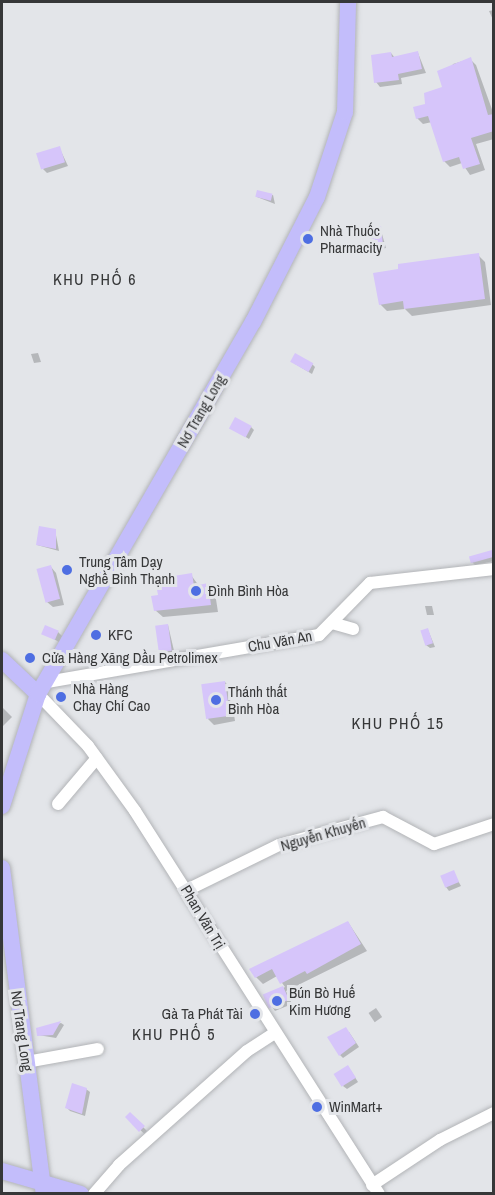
<!DOCTYPE html>
<html>
<head>
<meta charset="utf-8">
<style>
	body { margin:0 }
	#map { position:relative; width:495px; height:1195px; overflow:hidden; background:#e3e5e9; font-family:"Archivo Narrow",sans-serif }
	div>[style] { position:absolute }
	.shadow>* { inset:0; background:#0003; transform-origin:0 0 }
	.building>* { inset:0; background:#d6c5fa; transform-origin:0 0 }
	.roads { filter:drop-shadow(0 0 2px #b2b4b7) drop-shadow(0 0 2px #b2b4b7) }
	.minor>* { height:12px; margin:-6px; padding:0 6px; transform-origin:6px; border-radius:6px; background:#fff }
	.major>* { height:16px; margin:-8px; padding:0 8px; transform-origin:8px; border-radius:8px; background:#c3bdfb }
	.dots>* { width:16px; height:16px; translate:-50% -50%; box-sizing:border-box; border:3px solid #e3e5e9; border-radius:50% }
	span { translate:-50% -50%; white-space:nowrap; text-align:center; line-height:1.15; -webkit-text-stroke:6px #e3e5e9; paint-order:stroke }
	.poi-label { font-size:15px; color:#363738 }
	.left { translate:0 -50%; text-align:left }
	.right { translate:-100% -50%; text-align:right }
	.street-label { font-size:15px; color:#363738 }
	.neighbourhood-label { font-size:16px; color:#363738; letter-spacing:1.5px }
	.frame { position:absolute; inset:0; border:3px solid #363738; pointer-events:none }
</style>
</head>
<body>
<div id="map">
	<div class="shadow">
		<i style="clip-path:polygon(494px 10px,494px 22px,489px 11px)"></i>
		<i style="clip-path:polygon(391px 53px,395px 58px,418px 53px,426px 73px,401px 78px,402px 84px,380px 87px,376px 82px)"></i>
		<i style="clip-path:polygon(470px 59px,476px 65px,494px 115px,494px 139px,476px 144px,485px 170px,470px 175px,462px 163px,450px 167px,444px 161px,432px 122px,423px 124px,417px 118px,444px 88px,453px 64px)"></i>
		<i style="clip-path:polygon(59px 147px,68px 166px,47px 173px,43px 169px)"></i>
		<i style="clip-path:polygon(273px 195px,275px 204px,257px 197px)"></i>
		<i style="clip-path:polygon(380px 227px,386px 248px,375px 250px,371px 246px)"></i>
		<i style="clip-path:polygon(478px 255px,485px 262px,491px 305px,412px 316px,405px 309px,387px 311px,380px 304px)"></i>
		<i style="clip-path:polygon(31px 354px,38px 353px,41px 362px,34px 363px)"></i>
		<i style="clip-path:polygon(292px 362px,312px 364px,315px 367px,312px 374px)"></i>
		<i style="clip-path:polygon(251px 427px,254px 430px,249px 439px,231px 428px)"></i>
		<i style="clip-path:polygon(55px 530px,59px 551px,37px 545px)"></i>
		<i style="clip-path:polygon(492px 552px,494px 561px,475px 565px,471px 561px)"></i>
		<i style="clip-path:polygon(51px 567px,56px 573px,64px 605px,53px 607px,47px 602px)"></i>
		<i style="clip-path:polygon(191px 575px,199px 586px,207px 585px,215px 593px,218px 612px,163px 617px,155px 610px,160px 597px)"></i>
		<i style="clip-path:polygon(425px 606px,432px 606px,434px 615px,427px 615px)"></i>
		<i style="clip-path:polygon(168px 625px,175px 655px,164px 656px,161px 653px)"></i>
		<i style="clip-path:polygon(428px 630px,435px 647px,430px 648px,426px 645px)"></i>
		<i style="clip-path:polygon(58px 632px,62px 636px,59px 642px,43px 633px)"></i>
		<i style="clip-path:polygon(225px 682px,230px 688px,235px 721px,214px 725px,208px 719px)"></i>
		<i style="clip-path:polygon(2px 707px,12px 717px,3px 726px,2px 725px)"></i>
		<i style="clip-path:polygon(453px 872px,461px 886px,449px 891px,446px 887px)"></i>
		<i style="clip-path:polygon(348px 922px,367px 951px,286px 991px,292px 1004px,275px 1011px,265px 997px,285px 987px,277px 976px,263px 984px,256px 977px)"></i>
		<i style="left:376px;top:1008px;width:11px;height:9px;rotate:56deg"></i>
		<i style="clip-path:polygon(61px 1023px,64px 1025px,56px 1038px,38px 1035px,38px 1029px)"></i>
		<i style="clip-path:polygon(349px 1032px,359px 1047px,343px 1058px,340px 1055px)"></i>
		<i style="clip-path:polygon(351px 1071px,358px 1082px,347px 1089px,343px 1086px)"></i>
		<i style="clip-path:polygon(86px 1089px,90px 1092px,85px 1116px,70px 1111px,67px 1108px)"></i>
		<i style="left:130px;top:1114px;width:24px;height:4px;rotate:45deg"></i>
	</div>
	<div class="building">
		<i style="clip-path:polygon(418px 51px,422px 69px,398px 74px,399px 80px,374px 83px,371px 55px,391px 52px,392px 57px)"></i>
		<i style="clip-path:polygon(471px 57px,488px 115px,494px 114px,494px 131px,471px 138px,480px 164px,463px 169px,459px 157px,443px 162px,428px 116px,416px 119px,413px 107px,425px 104px,424px 93px,442px 87px,437px 71px)"></i>
		<i style="left:60px;top:146px;width:17px;height:25px;rotate:73deg"></i>
		<i style="left:257px;top:190px;width:16px;height:7px;rotate:14deg"></i>
		<i style="left:381px;top:226px;width:19px;height:14px;rotate:84deg"></i>
		<i style="clip-path:polygon(479px 253px,485px 299px,404px 309px,403px 301px,379px 305px,373px 273px,398px 269px,398px 264px)"></i>
		<i style="left:295px;top:353px;width:21px;height:10px;rotate:29deg"></i>
		<i style="left:235px;top:417px;width:19px;height:13px;rotate:28deg"></i>
		<i style="clip-path:polygon(39px 526px,56px 529px,56px 549px,36px 545px)"></i>
		<i style="left:492px;top:550px;width:7px;height:24px;rotate:74deg"></i>
		<i style="left:51px;top:565px;width:35px;height:15px;rotate:75deg"></i>
		<i style="clip-path:polygon(192px 573px,194px 586px,208px 583px,211px 605px,154px 611px,151px 596px,158px 595px,155px 579px)"></i>
		<i style="left:168px;top:624px;width:27px;height:13px;rotate:82deg"></i>
		<i style="left:45px;top:625px;width:15px;height:10px;rotate:23deg"></i>
		<i style="left:428px;top:628px;width:16px;height:8px;rotate:72deg"></i>
		<i style="left:225px;top:681px;width:35px;height:24px;rotate:82deg"></i>
		<i style="left:454px;top:870px;width:13px;height:15px;rotate:67deg"></i>
		<i style="clip-path:polygon(348px 921px,361px 944px,307px 974px,305px 971px,280px 984px,272px 969px,255px 978px,249px 969px)"></i>
		<i style="left:283px;top:986px;width:15px;height:22px;rotate:67deg"></i>
		<i style="clip-path:polygon(61px 1021px,53px 1035px,37px 1036px,36px 1028px)"></i>
		<i style="clip-path:polygon(346px 1027px,356px 1043px,339px 1056px,327px 1037px)"></i>
		<i style="left:348px;top:1065px;width:15px;height:17px;rotate:58deg"></i>
		<i style="clip-path:polygon(72px 1083px,87px 1088px,82px 1114px,65px 1108px)"></i>
		<i style="clip-path:polygon(130px 1112px,145px 1126px,139px 1132px,125px 1117px)"></i>
	</div>
	<div class="roads">
		<div class="minor">
			<i style="left:332px;top:623px;width:22px;rotate:16deg"></i>
			<i style="left:47px;top:682px;width:276px;rotate:-9.8deg"></i>
			<i style="left:319px;top:635px;width:73px;rotate:-45.6deg"></i>
			<i style="left:370px;top:583px;width:125px;rotate:-6.4deg"></i>
			<i style="left:38px;top:694px;width:72px;rotate:46.1deg"></i>
			<i style="left:88px;top:746px;width:80px;rotate:54.1deg"></i>
			<i style="left:135px;top:811px;width:454px;rotate:57.5deg"></i>
			<i style="left:58px;top:804px;width:60px;rotate:-49.7deg"></i>
			<i style="left:187px;top:890px;width:102px;rotate:-26.1deg"></i>
			<i style="left:279px;top:845px;width:108px;rotate:-15.1deg"></i>
			<i style="left:383px;top:817px;width:58px;rotate:27.9deg"></i>
			<i style="left:434px;top:844px;width:63px;rotate:-18.4deg"></i>
			<i style="left:26px;top:1062px;width:73px;rotate:-10.2deg"></i>
			<i style="left:372px;top:1185px;width:82px;rotate:-33.5deg"></i>
			<i style="left:440px;top:1140px;width:60px;rotate:-26.6deg"></i>
			<i style="left:94px;top:1194px;width:38px;rotate:-49deg"></i>
			<i style="left:119px;top:1165px;width:171px;rotate:-41.7deg"></i>
			<i style="left:247px;top:1051px;width:33px;rotate:-33deg"></i>
		</div>
		<div class="major">
			<i style="left:2px;top:660px;width:50px;rotate:43.4deg"></i>
			<i style="left:2px;top:806px;width:118px;rotate:-72.2deg"></i>
			<i style="left:38px;top:694px;width:430px;rotate:-60deg"></i>
			<i style="left:253px;top:322px;width:140px;rotate:-62.9deg"></i>
			<i style="left:317px;top:197px;width:89px;rotate:-71.8deg"></i>
			<i style="left:345px;top:112px;width:110px;rotate:-88.4deg"></i>
			<i style="left:2px;top:868px;width:329px;rotate:82.7deg"></i>
			<i style="left:2px;top:1171px;width:82px;rotate:16.2deg"></i>
		</div>
	</div>
	<div class="dots">
		<i style="left:308px;top:239px;background:#4e6ee2"></i>
		<i style="left:67px;top:570px;background:#4e6ee2"></i>
		<i style="left:196px;top:591px;background:#4e6ee2"></i>
		<i style="left:96px;top:635px;background:#4e6ee2"></i>
		<i style="left:30px;top:658px;background:#4e6ee2"></i>
		<i style="left:61px;top:697px;background:#4e6ee2"></i>
		<i style="left:216px;top:700px;background:#4e6ee2"></i>
		<i style="left:277px;top:1001px;background:#4e6ee2"></i>
		<i style="left:255px;top:1014px;background:#4e6ee2"></i>
		<i style="left:317px;top:1107px;background:#4e6ee2"></i>
	</div>
	<div class="poi-label">
		<span class="left" style="left:320px;top:239px">Nhà Thuốc<br>Pharmacity</span>
		<span class="left" style="left:79px;top:570px">Trung Tâm Dạy<br>Nghề Bình Thạnh</span>
		<span class="left" style="left:208px;top:591px">Đình Bình Hòa</span>
		<span class="left" style="left:108px;top:635px">KFC</span>
		<span class="left" style="left:42px;top:658px">Cửa Hàng Xăng Dầu Petrolimex</span>
		<span class="left" style="left:73px;top:697px">Nhà Hàng<br>Chay Chí Cao</span>
		<span class="left" style="left:228px;top:700px">Thánh thất<br>Bình Hòa</span>
		<span class="left" style="left:289px;top:1001px">Bún Bò Huế<br>Kim Hương</span>
		<span class="right" style="left:243px;top:1014px">Gà Ta Phát Tài</span>
		<span class="left" style="left:329px;top:1107px">WinMart+</span>
	</div>
	<div class="street-label">
		<span style="left:201px;top:411px;rotate:-60deg">Nơ Trang Long</span>
		<span style="left:280px;top:641px;rotate:-10deg">Chu Văn An</span>
		<span style="left:323px;top:834px;rotate:-16deg">Nguyễn Khuyến</span>
		<span style="left:203px;top:917px;rotate:59deg">Phan Văn Trị</span>
		<span style="left:22px;top:1031px;rotate:82deg">Nơ Trang Long</span>
	</div>
	<div class="neighbourhood-label">
		<span style="left:95px;top:279px">KHU PHỐ 6</span>
		<span style="left:398px;top:723px">KHU PHỐ 15</span>
		<span style="left:174px;top:1034px">KHU PHỐ 5</span>
	</div>
	<div class="frame"></div>
</div>
</body>
</html>
